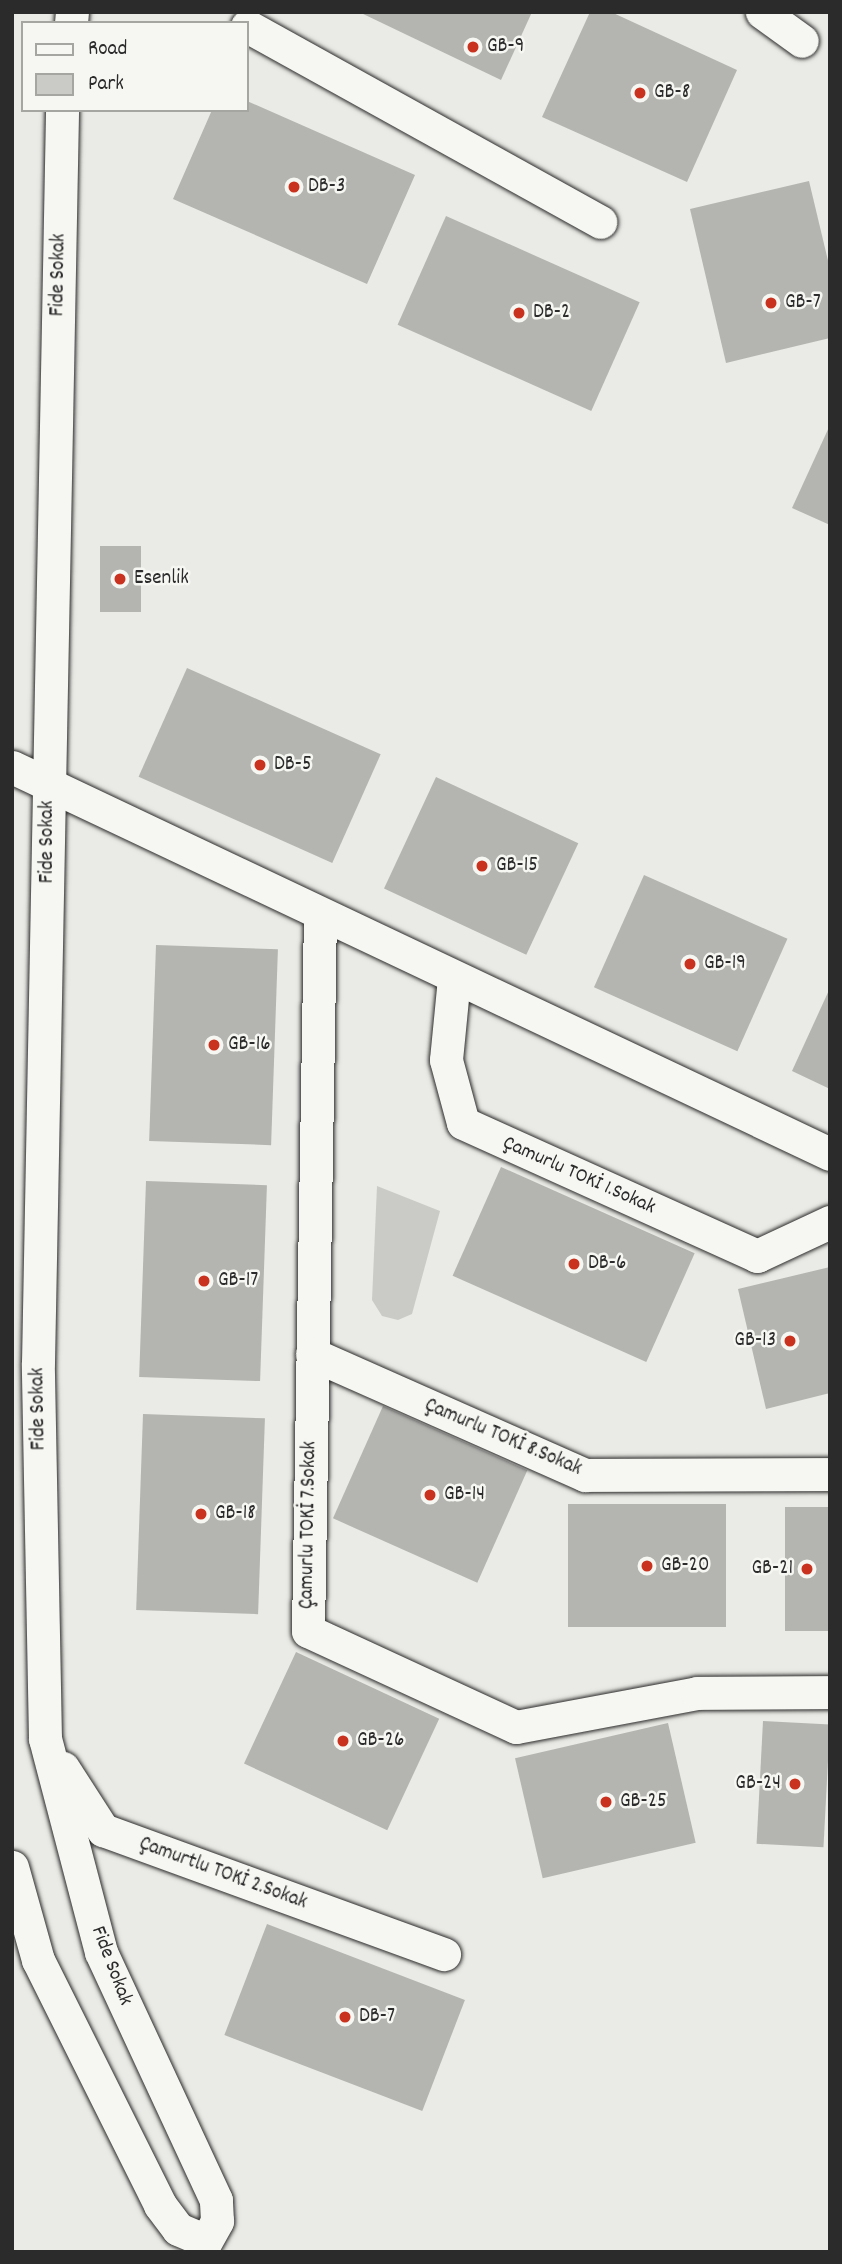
<!DOCTYPE html>
<html>
<head>
<meta charset="utf-8">
<style>
	body { margin:0 }
	#map { position:relative; width:842px; height:2264px; overflow:hidden; background:#eaeae6; font-family:Dekko,sans-serif }
	div>[style] { position:absolute }
	.green>* { inset:0; background:#cacac7 }
	.building>* { inset:0; background:#b4b4b1; transform-origin:0 0 }
	.roads { filter:drop-shadow(0 0 2px #2b2b2b) drop-shadow(0 0 2px #2b2b2b) }
	.minor>* { height:33px; margin:-16.5px; padding:0 16.5px; transform-origin:16.5px; border-radius:16.5px; background:#f6f6f2 }
	.dots>* { width:19px; height:19px; translate:-50% -50%; box-sizing:border-box; border:4px solid #f6f6f2; border-radius:50% }
	span { translate:-50% -50%; white-space:nowrap; text-align:center; line-height:1.15; -webkit-text-stroke:5px #f6f6f2; paint-order:stroke }
	.poi-label { font-size:21px; color:#2b2b2b }
	.left { translate:0 -50%; text-align:left }
	.right { translate:-100% -50%; text-align:right }
	.street-label { font-size:21px; color:#2b2b2b }
	.frame { position:absolute; inset:0; border:14px solid #2b2b2b; pointer-events:none }
	.legend { position:absolute; left:21px; top:21px; width:228px; height:91px; box-sizing:border-box; background:#f6f6f2; border:2px solid #a5a5a2; margin:0; padding:9px 12px; list-style:none; font-size:21px; color:#2b2b2b }
	.legend li { display:flex; align-items:center; gap:14px; height:35px }
	.legend b { width:35px; border:2px solid #a5a5a2 }
</style>
</head>
<body>
<div id="map">
	<div class="green">
		<i style="clip-path:polygon(377px 1186px,440px 1211px,412px 1314px,398px 1320px,382px 1316px,372px 1300px)"></i>
	</div>
	<div class="building">
		<i style="clip-path:polygon(359px 12px,532px 12px,501px 80px)"></i>
		<i style="clip-path:polygon(590px 12px,611px 12px,737px 70px,687px 182px,542px 117px)"></i>
		<i style="clip-path:polygon(247px 101px,415px 175px,367px 284px,173px 199px,212px 110px,247px 110px)"></i>
		<i style="clip-path:polygon(809px 181px,830px 269px,830px 338px,726px 363px,690px 209px)"></i>
		<i style="left:446px;top:216px;width:212px;height:119px;rotate:24deg"></i>
		<i style="clip-path:polygon(830px 425px,830px 525px,792px 508px)"></i>
		<i style="left:100px;top:546px;width:41px;height:66px"></i>
		<i style="left:187px;top:668px;width:212px;height:119px;rotate:24deg"></i>
		<i style="left:436px;top:777px;width:157px;height:123px;rotate:25deg"></i>
		<i style="left:644px;top:875px;width:157px;height:123px;rotate:24deg"></i>
		<i style="left:156px;top:945px;width:122px;height:196px;rotate:2deg"></i>
		<i style="clip-path:polygon(830px 988px,830px 1089px,792px 1071px)"></i>
		<i style="left:501px;top:1167px;width:212px;height:119px;rotate:24deg"></i>
		<i style="left:146px;top:1181px;width:121px;height:196px;rotate:2deg"></i>
		<i style="clip-path:polygon(830px 1267px,830px 1393px,766px 1409px,738px 1289px)"></i>
		<i style="left:383px;top:1406px;width:158px;height:123px;rotate:24deg"></i>
		<i style="left:143px;top:1414px;width:122px;height:196px;rotate:2deg"></i>
		<i style="left:726px;top:1504px;width:123px;height:158px;rotate:90deg"></i>
		<i style="left:830px;top:1507px;width:124px;height:45px;rotate:90deg"></i>
		<i style="left:296px;top:1652px;width:158px;height:123px;rotate:25deg"></i>
		<i style="left:763px;top:1721px;width:67px;height:123px;rotate:3deg"></i>
		<i style="left:668px;top:1723px;width:123px;height:157px;rotate:77deg"></i>
		<i style="left:267px;top:1924px;width:212px;height:119px;rotate:21deg"></i>
	</div>
	<div class="roads">
		<div class="minor">
			<i style="left:762px;top:12px;width:49px;rotate:35.9deg"></i>
			<i style="left:71px;top:23px;width:11px;rotate:-85deg"></i>
			<i style="left:247px;top:26px;width:404px;rotate:29deg"></i>
			<i style="left:12px;top:767px;width:905px;rotate:25.32deg"></i>
			<i style="left:320px;top:914px;width:717px;rotate:90.96deg"></i>
			<i style="left:308px;top:1631px;width:229px;rotate:24.8deg"></i>
			<i style="left:516px;top:1727px;width:184px;rotate:-10.6deg"></i>
			<i style="left:697px;top:1693px;width:133px;rotate:-0.4deg"></i>
			<i style="left:454px;top:978px;width:82px;rotate:95.6deg"></i>
			<i style="left:446px;top:1060px;width:65px;rotate:74.9deg"></i>
			<i style="left:463px;top:1123px;width:323px;rotate:24.3deg"></i>
			<i style="left:757px;top:1256px;width:81px;rotate:-25deg"></i>
			<i style="left:312px;top:1354px;width:299px;rotate:23.9deg"></i>
			<i style="left:585px;top:1475px;width:245px;rotate:-0.2deg"></i>
			<i style="left:63px;top:1768px;width:74px;rotate:57.2deg"></i>
			<i style="left:103px;top:1830px;width:363px;rotate:20deg"></i>
			<i style="left:12px;top:1867px;width:97px;rotate:74.4deg"></i>
			<i style="left:38px;top:1960px;width:274px;rotate:63.5deg"></i>
			<i style="left:160px;top:2205px;width:30px;rotate:53deg"></i>
			<i style="left:178px;top:2229px;width:30px;rotate:23deg"></i>
			<i style="left:206px;top:2241px;width:23px;rotate:-61deg"></i>
			<i style="left:217px;top:2221px;width:21px;rotate:-93deg"></i>
			<i style="left:216px;top:2200px;width:273px;rotate:-114.9deg"></i>
			<i style="left:101px;top:1952px;width:220px;rotate:-104.7deg"></i>
			<i style="left:45px;top:1739px;width:376px;rotate:-91.1deg"></i>
			<i style="left:38px;top:1363px;width:1253px;rotate:-88.9deg"></i>
		</div>
	</div>
	<div class="dots">
		<i style="left:473px;top:47px;background:#c8321e"></i>
		<i style="left:640px;top:93px;background:#c8321e"></i>
		<i style="left:294px;top:187px;background:#c8321e"></i>
		<i style="left:771px;top:303px;background:#c8321e"></i>
		<i style="left:519px;top:313px;background:#c8321e"></i>
		<i style="left:120px;top:579px;background:#c8321e"></i>
		<i style="left:260px;top:765px;background:#c8321e"></i>
		<i style="left:482px;top:866px;background:#c8321e"></i>
		<i style="left:690px;top:964px;background:#c8321e"></i>
		<i style="left:214px;top:1045px;background:#c8321e"></i>
		<i style="left:574px;top:1264px;background:#c8321e"></i>
		<i style="left:204px;top:1281px;background:#c8321e"></i>
		<i style="left:790px;top:1341px;background:#c8321e"></i>
		<i style="left:430px;top:1495px;background:#c8321e"></i>
		<i style="left:201px;top:1514px;background:#c8321e"></i>
		<i style="left:647px;top:1566px;background:#c8321e"></i>
		<i style="left:807px;top:1569px;background:#c8321e"></i>
		<i style="left:343px;top:1741px;background:#c8321e"></i>
		<i style="left:795px;top:1784px;background:#c8321e"></i>
		<i style="left:606px;top:1802px;background:#c8321e"></i>
		<i style="left:345px;top:2017px;background:#c8321e"></i>
	</div>
	<div class="poi-label">
		<span class="left" style="left:487px;top:47px">GB-9</span>
		<span class="left" style="left:654px;top:93px">GB-8</span>
		<span class="left" style="left:308px;top:187px">DB-3</span>
		<span class="left" style="left:785px;top:303px">GB-7</span>
		<span class="left" style="left:533px;top:313px">DB-2</span>
		<span class="left" style="left:134px;top:579px">Esenlik</span>
		<span class="left" style="left:274px;top:765px">DB-5</span>
		<span class="left" style="left:496px;top:866px">GB-15</span>
		<span class="left" style="left:704px;top:964px">GB-19</span>
		<span class="left" style="left:228px;top:1045px">GB-16</span>
		<span class="left" style="left:588px;top:1264px">DB-6</span>
		<span class="left" style="left:218px;top:1281px">GB-17</span>
		<span class="right" style="left:776px;top:1341px">GB-13</span>
		<span class="left" style="left:444px;top:1495px">GB-14</span>
		<span class="left" style="left:215px;top:1514px">GB-18</span>
		<span class="left" style="left:661px;top:1566px">GB-20</span>
		<span class="right" style="left:793px;top:1569px">GB-21</span>
		<span class="left" style="left:357px;top:1741px">GB-26</span>
		<span class="right" style="left:781px;top:1784px">GB-24</span>
		<span class="left" style="left:620px;top:1802px">GB-25</span>
		<span class="left" style="left:359px;top:2017px">DB-7</span>
	</div>
	<div class="street-label">
		<span style="left:59px;top:275px;rotate:-89deg">Fide Sokak</span>
		<span style="left:48px;top:842px;rotate:-90deg">Fide Sokak</span>
		<span style="left:579px;top:1176px;rotate:24deg">Çamurlu TOKİ 1.Sokak</span>
		<span style="left:39px;top:1409px;rotate:-91deg">Fide Sokak</span>
		<span style="left:503px;top:1438px;rotate:23deg">Çamurlu TOKİ 8.Sokak</span>
		<span style="left:309px;top:1525px;rotate:-89deg">Çamurlu TOKİ 7.Sokak</span>
		<span style="left:223px;top:1874px;rotate:20deg">Çamurtlu TOKİ 2.Sokak</span>
		<span style="left:111px;top:1966px;rotate:69deg">Fide Sokak</span>
	</div>
	<div class="frame"></div>
	<ul class="legend">
	<li><b style="height:9px;background:#f6f6f2"></b>Road</li>
	<li><b style="height:19px;background:#cacac7"></b>Park</li>
	</ul>
</div>
</body>
</html>
